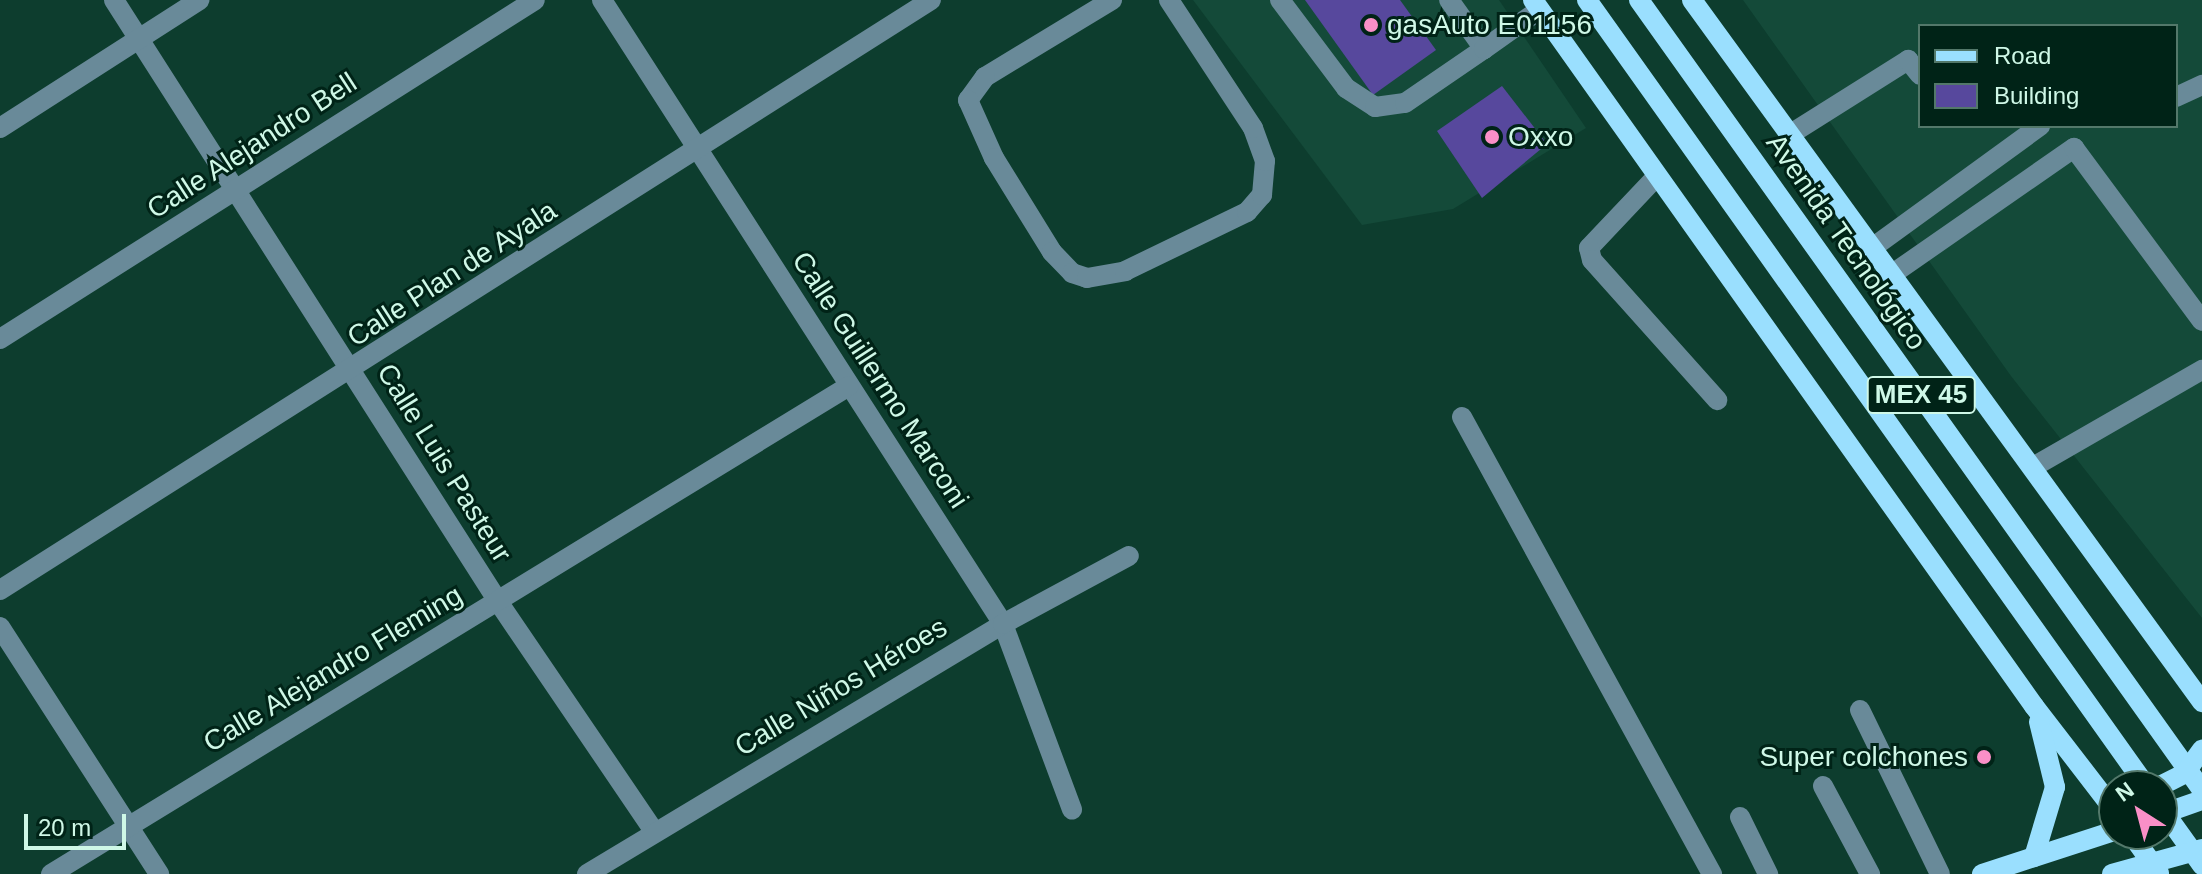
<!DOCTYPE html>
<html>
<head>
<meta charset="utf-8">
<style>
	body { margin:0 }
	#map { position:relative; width:2202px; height:874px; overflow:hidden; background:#0d3d2e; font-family:Helvetica,sans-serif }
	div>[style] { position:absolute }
	.built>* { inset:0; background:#144a39 }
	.building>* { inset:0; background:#57489d }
	.minor>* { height:20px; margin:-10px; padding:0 10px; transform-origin:10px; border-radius:10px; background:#698a99 }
	.major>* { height:20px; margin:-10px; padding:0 10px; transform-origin:10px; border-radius:10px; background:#9adffe }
	.dots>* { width:22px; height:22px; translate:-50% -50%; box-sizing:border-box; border:4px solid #002317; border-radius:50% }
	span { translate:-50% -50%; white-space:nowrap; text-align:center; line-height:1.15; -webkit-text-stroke:6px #002317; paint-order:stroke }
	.shield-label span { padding:2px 6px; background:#002317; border:2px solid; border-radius:6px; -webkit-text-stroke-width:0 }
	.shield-label { font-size:26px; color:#cff8e7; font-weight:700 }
	.poi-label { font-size:28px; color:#cff8e7 }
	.left { translate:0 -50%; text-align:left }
	.right { translate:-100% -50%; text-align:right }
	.street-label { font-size:28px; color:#cff8e7 }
	.legend { position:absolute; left:1918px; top:24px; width:260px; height:104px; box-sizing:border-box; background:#002317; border:2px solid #53786a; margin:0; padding:10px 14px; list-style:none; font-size:24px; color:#cff8e7 }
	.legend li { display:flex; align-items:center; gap:16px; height:40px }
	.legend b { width:40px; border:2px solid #53786a }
	.north { position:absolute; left:2098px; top:770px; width:80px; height:80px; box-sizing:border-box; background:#002317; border:2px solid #53786a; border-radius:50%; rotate:324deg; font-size:22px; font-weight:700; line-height:32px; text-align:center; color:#cff8e7 }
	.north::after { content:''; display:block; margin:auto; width:28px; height:36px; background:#fa8fc7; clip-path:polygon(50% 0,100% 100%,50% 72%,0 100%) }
	.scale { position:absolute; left:24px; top:814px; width:102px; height:36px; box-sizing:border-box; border:4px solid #cff8e7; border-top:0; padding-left:10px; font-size:24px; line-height:28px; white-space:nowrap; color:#cff8e7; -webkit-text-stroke:6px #002317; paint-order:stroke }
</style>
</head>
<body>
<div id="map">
	<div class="built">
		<i style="clip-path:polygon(1193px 0,1499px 0,1586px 128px,1453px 209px,1362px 225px)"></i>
		<i style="clip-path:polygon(evenodd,1743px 0,2202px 0,2202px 618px,2011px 376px,1743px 0,1920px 26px,2176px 26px,2176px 126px,1920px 126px,1920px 26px)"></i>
	</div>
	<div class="building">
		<i style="clip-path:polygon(1305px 0,1400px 0,1436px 50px,1373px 95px)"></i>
		<i style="clip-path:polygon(1502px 86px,1547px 144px,1482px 198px,1437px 131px)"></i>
	</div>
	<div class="minor">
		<i style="left:114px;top:0;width:715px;rotate:57.44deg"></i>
		<i style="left:499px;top:603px;width:276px;rotate:55.8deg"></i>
		<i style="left:602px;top:0;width:742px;rotate:57.27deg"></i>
		<i style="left:1003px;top:624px;width:198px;rotate:69.6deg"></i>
		<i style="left:1112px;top:0;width:149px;rotate:148.8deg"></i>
		<i style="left:985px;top:77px;width:29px;rotate:126deg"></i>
		<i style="left:968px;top:100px;width:64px;rotate:65.9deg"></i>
		<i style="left:994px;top:158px;width:110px;rotate:58.3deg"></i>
		<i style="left:1052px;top:252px;width:29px;rotate:46deg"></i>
		<i style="left:1072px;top:273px;width:16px;rotate:18deg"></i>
		<i style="left:1087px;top:278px;width:39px;rotate:-10deg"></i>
		<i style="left:1125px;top:271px;width:136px;rotate:-25.8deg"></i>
		<i style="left:1247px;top:212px;width:23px;rotate:-49deg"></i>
		<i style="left:1262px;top:195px;width:34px;rotate:-85deg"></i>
		<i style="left:1265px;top:161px;width:35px;rotate:-110deg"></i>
		<i style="left:1253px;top:128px;width:153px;rotate:-123.3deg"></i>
		<i style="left:1280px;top:0;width:110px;rotate:53.1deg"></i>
		<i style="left:1346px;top:88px;width:35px;rotate:33deg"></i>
		<i style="left:1375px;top:107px;width:30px;rotate:-8deg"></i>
		<i style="left:1405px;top:103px;width:96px;rotate:-34.4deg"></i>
		<i style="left:1484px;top:49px;width:60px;rotate:-125.5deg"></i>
		<i style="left:1484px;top:49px;width:67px;rotate:-35.3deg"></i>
		<i style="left:2176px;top:97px;width:29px;rotate:-25deg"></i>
		<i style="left:0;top:128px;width:237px;rotate:-32.7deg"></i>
		<i style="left:1789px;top:135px;width:141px;rotate:-32.2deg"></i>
		<i style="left:1908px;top:60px;width:19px;rotate:51deg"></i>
		<i style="left:1657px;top:176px;width:99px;rotate:133.4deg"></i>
		<i style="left:1589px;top:248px;width:12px;rotate:76deg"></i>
		<i style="left:1592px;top:260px;width:188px;rotate:48.2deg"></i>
		<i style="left:1872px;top:248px;width:208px;rotate:-36deg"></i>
		<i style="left:1891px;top:275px;width:223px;rotate:-34.8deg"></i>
		<i style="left:2074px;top:148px;width:215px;rotate:53.5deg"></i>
		<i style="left:0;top:339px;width:633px;rotate:-32.36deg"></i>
		<i style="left:1462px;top:417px;width:521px;rotate:61.32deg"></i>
		<i style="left:2033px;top:467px;width:195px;rotate:-29.9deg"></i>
		<i style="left:0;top:590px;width:1102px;rotate:-32.36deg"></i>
		<i style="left:0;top:627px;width:294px;rotate:57.2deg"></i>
		<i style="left:1860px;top:710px;width:182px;rotate:64deg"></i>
		<i style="left:1823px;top:786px;width:100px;rotate:61.9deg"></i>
		<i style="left:1740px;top:817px;width:64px;rotate:63.8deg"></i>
		<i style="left:51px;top:874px;width:935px;rotate:-31.45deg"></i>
		<i style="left:587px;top:874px;width:485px;rotate:-31deg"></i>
		<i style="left:1003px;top:624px;width:143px;rotate:-28.4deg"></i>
	</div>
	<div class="major">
		<i style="left:1533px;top:0;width:866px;rotate:54.64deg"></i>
		<i style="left:2034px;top:706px;width:131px;rotate:52.4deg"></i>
		<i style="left:1587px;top:0;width:965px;rotate:54.58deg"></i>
		<i style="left:1639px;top:0;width:970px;rotate:54.52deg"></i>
		<i style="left:1692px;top:0;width:868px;rotate:54deg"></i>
		<i style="left:2160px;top:786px;width:28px;rotate:-27deg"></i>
		<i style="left:2185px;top:773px;width:29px;rotate:-54deg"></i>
		<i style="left:2162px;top:809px;width:69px;rotate:54.5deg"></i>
		<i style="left:2162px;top:814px;width:42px;rotate:-19.3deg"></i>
		<i style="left:2131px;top:834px;width:48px;rotate:54.3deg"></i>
		<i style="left:2034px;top:857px;width:73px;rotate:-73.3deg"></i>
		<i style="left:2055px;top:787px;width:67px;rotate:-103.8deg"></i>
		<i style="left:1982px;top:874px;width:139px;rotate:-18deg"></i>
		<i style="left:2112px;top:874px;width:93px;rotate:-15.5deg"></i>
	</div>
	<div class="dots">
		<i style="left:1371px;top:25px;background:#fa8fc7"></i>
		<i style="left:1492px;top:137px;background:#fa8fc7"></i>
		<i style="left:1984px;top:757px;background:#fa8fc7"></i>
	</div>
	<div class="shield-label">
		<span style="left:1921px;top:395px">MEX 45</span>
	</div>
	<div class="poi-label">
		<span class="left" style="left:1387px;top:25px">gasAuto E01156</span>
		<span class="left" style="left:1508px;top:137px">Oxxo</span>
		<span class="right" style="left:1968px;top:757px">Super colchones</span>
	</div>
	<div class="street-label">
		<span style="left:252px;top:146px;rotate:-33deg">Calle Alejandro Bell</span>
		<span style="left:1846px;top:242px;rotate:55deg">Avenida Tecnológico</span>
		<span style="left:452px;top:274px;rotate:-33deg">Calle Plan de Ayala</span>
		<span style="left:880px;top:380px;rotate:57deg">Calle Guillermo Marconi</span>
		<span style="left:444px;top:463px;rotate:58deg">Calle Luis Pasteur</span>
		<span style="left:333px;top:669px;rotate:-31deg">Calle Alejandro Fleming</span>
		<span style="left:841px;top:687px;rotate:-31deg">Calle Niños Héroes</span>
	</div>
	<ul class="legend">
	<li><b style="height:10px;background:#9adffe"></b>Road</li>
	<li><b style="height:22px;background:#57489d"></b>Building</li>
	</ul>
	<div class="north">N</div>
	<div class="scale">20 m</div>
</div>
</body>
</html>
